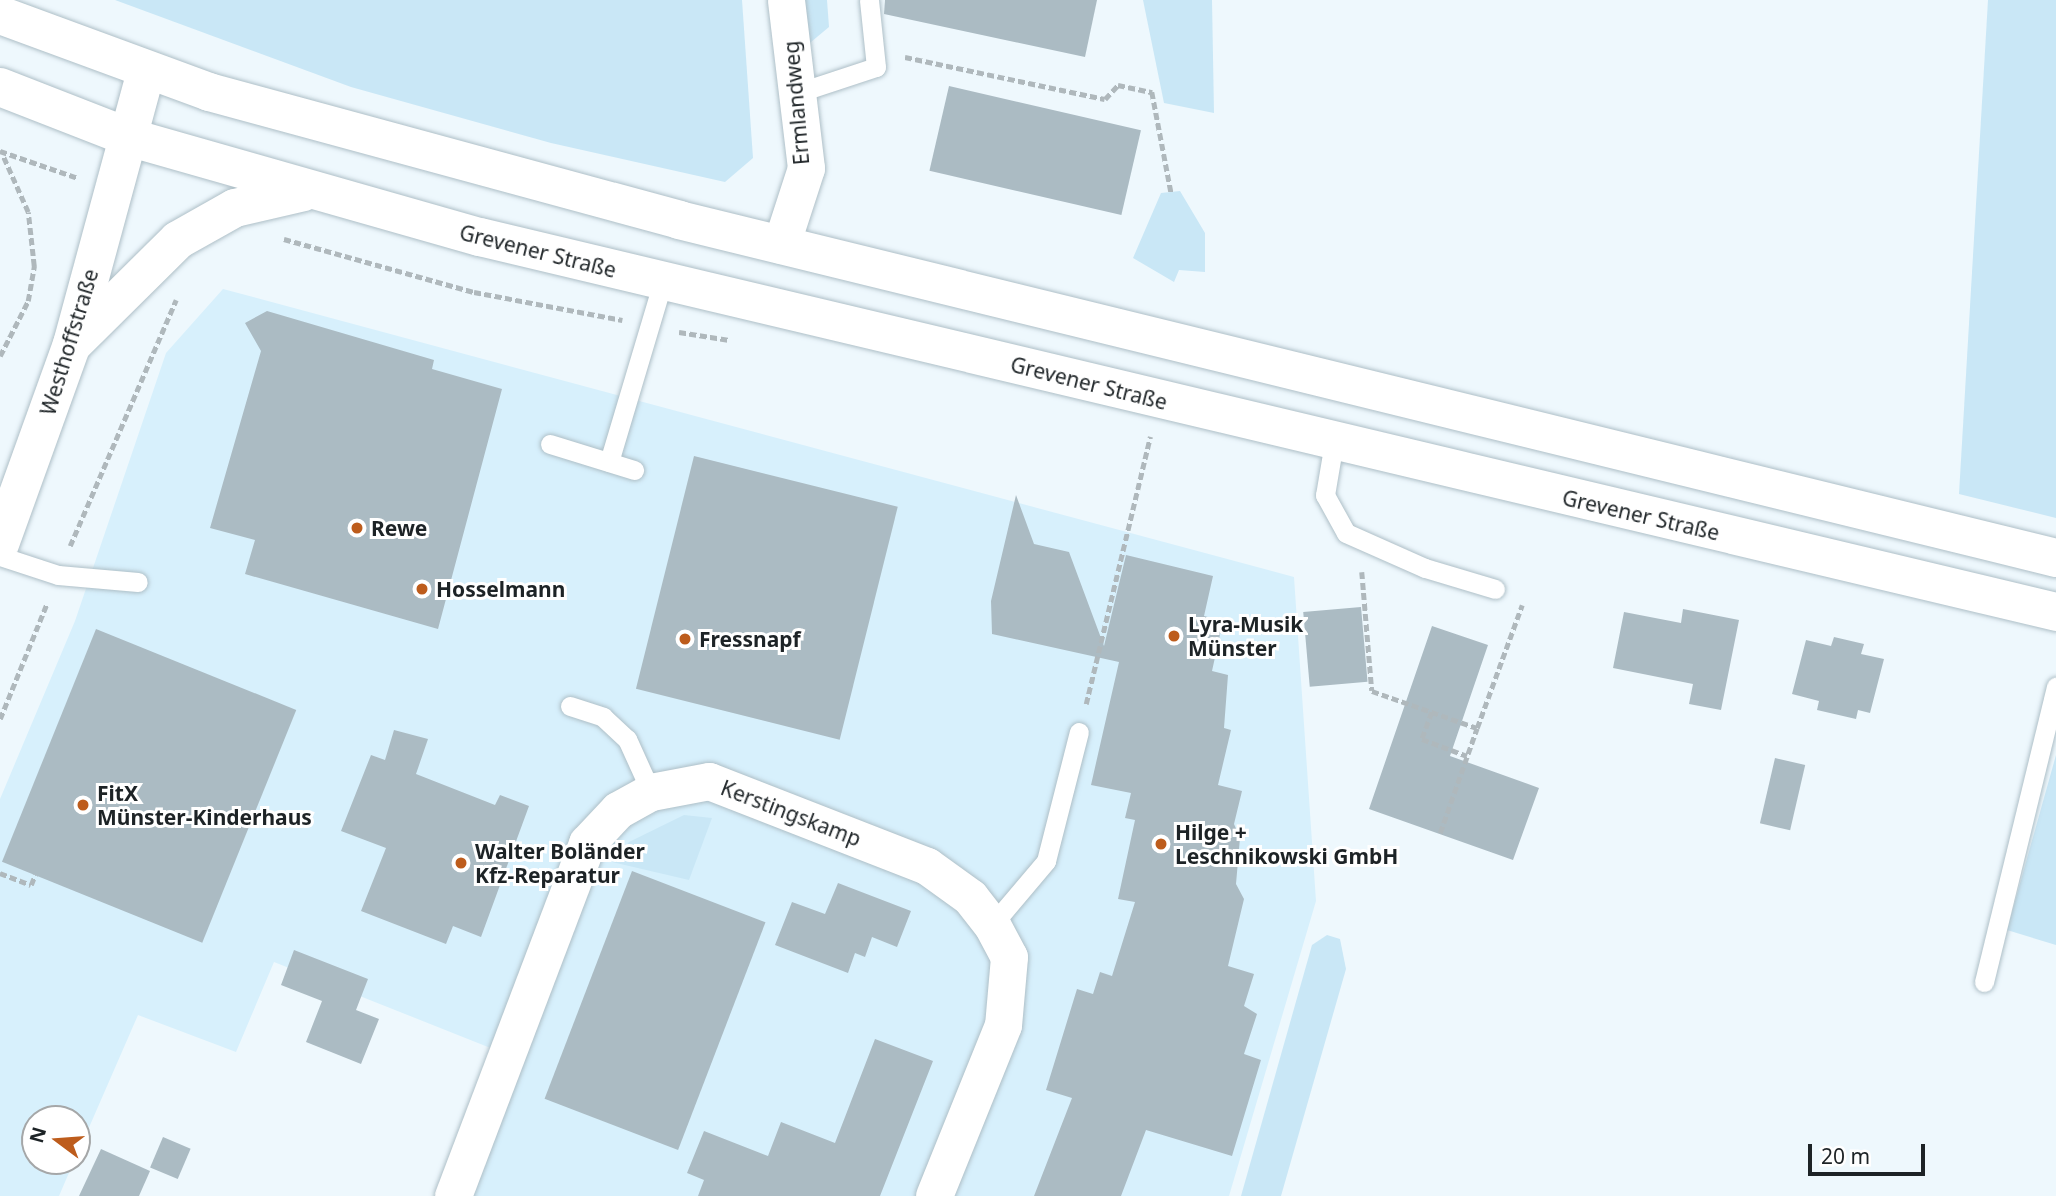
<!DOCTYPE html>
<html>
<head>
<meta charset="utf-8">
<style>
	body { margin:0 }
	#map { position:relative; width:2056px; height:1196px; overflow:hidden; background:#eef8fd; font-family:"Noto Sans",sans-serif }
	div>[style] { position:absolute }
	.built>* { inset:0; background:#d7f0fc }
	.green>* { inset:0; background:#c9e7f6 }
	.building>* { inset:0; background:#abbbc3; transform-origin:0 0 }
	.path>* { height:4.5px; margin-top:-2.25px; transform-origin:0; background:repeating-linear-gradient(90deg,#afb8bc 0 7px,transparent 0 10.5px) }
	.roads { filter:drop-shadow(0 0 2px #aebfc7) drop-shadow(0 0 2px #aebfc7) }
	.lane>* { height:19px; margin:-9.5px; padding:0 9.5px; transform-origin:9.5px; border-radius:9.5px; background:#fff }
	.street>* { height:37px; margin:-18.5px; padding:0 18.5px; transform-origin:18.5px; border-radius:18.5px; background:#fff }
	.secondary>* { height:38px; margin:-19px; padding:0 19px; transform-origin:19px; border-radius:19px; background:#fff }
	.dots>* { width:19px; height:19px; translate:-50% -50%; box-sizing:border-box; border:4px solid #fff; border-radius:50% }
	span { translate:-50% -50%; white-space:nowrap; text-align:center; line-height:1.15; -webkit-text-stroke:6px #fff; paint-order:stroke }
	.street-label { font-size:21px; color:#1d2326 }
	.poi-label { font-size:21px; color:#1d2326; font-weight:700 }
	.left { translate:0 -50%; text-align:left }
	.north { position:absolute; left:21px; top:1105px; width:70px; height:70px; box-sizing:border-box; background:#fff; border:2px solid #a5a7a8; border-radius:50%; rotate:286deg; font-size:19px; font-weight:700; line-height:28px; text-align:center; color:#1d2326 }
	.north::after { content:''; display:block; margin:auto; width:24px; height:32px; background:#bd5c1c; clip-path:polygon(50% 0,100% 100%,50% 72%,0 100%) }
	.scale { position:absolute; left:1808px; top:1144px; width:117px; height:32px; box-sizing:border-box; border:4px solid #1d2326; border-top:0; padding-left:9px; font-size:21px; line-height:24px; white-space:nowrap; color:#1d2326; -webkit-text-stroke:5px #fff; paint-order:stroke }
</style>
</head>
<body>
<div id="map">
	<div class="built">
		<i style="clip-path:polygon(223px 289px,1294px 577px,1316px 901px,1229px 1196px,468px 1196px,521px 1060px,274px 962px,236px 1052px,138px 1015px,77px 1155px,77px 1119px,35px 1119px,35px 1161px,74px 1161px,59px 1196px,0 1196px,0 799px,75px 621px,166px 353px)"></i>
	</div>
	<div class="green">
		<i style="clip-path:polygon(115px 0,742px 0,753px 158px,725px 182px,551px 143px,351px 87px)"></i>
		<i style="clip-path:polygon(801px 0,827px 0,829px 27px,805px 47px)"></i>
		<i style="clip-path:polygon(1143px 0,1212px 0,1214px 113px,1164px 103px)"></i>
		<i style="clip-path:polygon(1988px 0,2056px 0,2056px 518px,1959px 494px)"></i>
		<i style="clip-path:polygon(1180px 191px,1205px 233px,1205px 272px,1179px 270px,1174px 282px,1133px 258px,1161px 193px)"></i>
		<i style="clip-path:polygon(2056px 755px,2056px 945px,2007px 930px)"></i>
		<i style="clip-path:polygon(684px 815px,712px 818px,689px 880px,612px 862px,629px 842px)"></i>
		<i style="clip-path:polygon(1327px 935px,1340px 939px,1346px 969px,1281px 1196px,1241px 1196px,1312px 945px)"></i>
	</div>
	<div class="building">
		<i style="clip-path:polygon(885px 0,1097px 0,1085px 57px,884px 14px)"></i>
		<i style="left:949px;top:86px;width:197px;height:87px;rotate:13deg"></i>
		<i style="clip-path:polygon(267px 311px,434px 360px,432px 369px,502px 389px,438px 629px,245px 574px,255px 540px,210px 528px,261px 351px,245px 323px)"></i>
		<i style="left:694px;top:456px;width:210px;height:240px;rotate:14deg"></i>
		<i style="clip-path:polygon(1016px 495px,1034px 544px,1069px 552px,1104px 646px,1126px 555px,1213px 576px,1204px 616px,1223px 621px,1212px 671px,1228px 675px,1224px 728px,1231px 730px,1218px 785px,1242px 791px,1234px 824px,1240px 838px,1236px 884px,1244px 899px,1228px 966px,1254px 974px,1244px 1006px,1257px 1014px,1244px 1054px,1261px 1060px,1232px 1156px,1146px 1130px,1121px 1196px,1034px 1196px,1072px 1098px,1046px 1090px,1077px 989px,1093px 994px,1100px 972px,1112px 976px,1135px 902px,1118px 899px,1135px 820px,1125px 818px,1131px 793px,1091px 785px,1119px 662px,992px 634px,991px 601px)"></i>
		<i style="left:1361px;top:607px;width:75px;height:58px;rotate:85deg"></i>
		<i style="clip-path:polygon(1683px 609px,1739px 620px,1721px 710px,1689px 704px,1693px 684px,1613px 668px,1624px 612px,1681px 623px)"></i>
		<i style="clip-path:polygon(1432px 626px,1488px 645px,1450px 756px,1539px 788px,1513px 860px,1369px 809px)"></i>
		<i style="left:96px;top:629px;width:216px;height:251px;rotate:22deg"></i>
		<i style="clip-path:polygon(1834px 637px,1864px 644px,1861px 654px,1884px 659px,1870px 713px,1858px 710px,1856px 719px,1817px 710px,1819px 701px,1792px 694px,1806px 640px,1831px 646px)"></i>
		<i style="clip-path:polygon(394px 730px,428px 739px,416px 774px,495px 805px,500px 795px,529px 806px,481px 937px,453px 926px,446px 944px,361px 911px,386px 848px,341px 831px,371px 755px,385px 760px)"></i>
		<i style="left:1775px;top:758px;width:31px;height:67px;rotate:13deg"></i>
		<i style="left:632px;top:871px;width:143px;height:244px;rotate:21deg"></i>
		<i style="clip-path:polygon(838px 883px,911px 911px,897px 947px,872px 937px,865px 957px,855px 953px,848px 973px,775px 945px,792px 902px,825px 914px)"></i>
		<i style="clip-path:polygon(294px 950px,368px 979px,356px 1010px,379px 1019px,361px 1064px,306px 1042px,322px 1001px,281px 985px)"></i>
		<i style="clip-path:polygon(875px 1039px,933px 1061px,880px 1196px,698px 1196px,704px 1180px,687px 1173px,704px 1131px,768px 1156px,781px 1122px,835px 1143px)"></i>
		<i style="left:163px;top:1137px;width:30px;height:33px;rotate:23deg"></i>
		<i style="clip-path:polygon(101px 1149px,150px 1171px,139px 1196px,79px 1196px)"></i>
	</div>
	<div class="path">
		<i style="left:905px;top:57px;width:204px;rotate:11.9deg"></i>
		<i style="left:1105px;top:99px;width:19px;rotate:-47deg"></i>
		<i style="left:1118px;top:85px;width:35px;rotate:12deg"></i>
		<i style="left:1152px;top:92px;width:102px;rotate:79.2deg"></i>
		<i style="left:0;top:151px;width:83px;rotate:19.1deg"></i>
		<i style="left:284px;top:239px;width:197px;rotate:15.6deg"></i>
		<i style="left:474px;top:292px;width:151px;rotate:10.7deg"></i>
		<i style="left:679px;top:332px;width:51px;rotate:9.1deg"></i>
		<i style="left:0;top:356px;width:62px;rotate:-63deg"></i>
		<i style="left:28px;top:301px;width:36px;rotate:-80deg"></i>
		<i style="left:34px;top:266px;width:54px;rotate:-96.3deg"></i>
		<i style="left:28px;top:212px;width:61px;rotate:-114.1deg"></i>
		<i style="left:70px;top:546px;width:268px;rotate:-66.7deg"></i>
		<i style="left:1362px;top:572px;width:119px;rotate:85.2deg"></i>
		<i style="left:1372px;top:691px;width:111px;rotate:19.4deg"></i>
		<i style="left:1477px;top:728px;width:131px;rotate:-69.9deg"></i>
		<i style="left:1086px;top:704px;width:275px;rotate:-76.5deg"></i>
		<i style="left:1432px;top:712px;width:29px;rotate:110deg"></i>
		<i style="left:1422px;top:739px;width:48px;rotate:20.7deg"></i>
		<i style="left:0;top:719px;width:125px;rotate:-67.9deg"></i>
		<i style="left:1440px;top:833px;width:111px;rotate:-70.6deg"></i>
		<i style="left:0;top:873px;width:33px;rotate:21deg"></i>
		<i style="left:31px;top:885px;width:11px;rotate:-68deg"></i>
	</div>
	<div class="roads">
		<div class="lane">
			<i style="left:797px;top:93px;width:83px;rotate:-18.2deg"></i>
			<i style="left:876px;top:67px;width:67px;rotate:-96deg"></i>
			<i style="left:1334px;top:442px;width:54px;rotate:99.6deg"></i>
			<i style="left:1325px;top:495px;width:43px;rotate:61.1deg"></i>
			<i style="left:1346px;top:533px;width:86px;rotate:23.9deg"></i>
			<i style="left:1425px;top:568px;width:73px;rotate:16.7deg"></i>
			<i style="left:550px;top:444px;width:88px;rotate:17.2deg"></i>
			<i style="left:609px;top:462px;width:189px;rotate:-73.4deg"></i>
			<i style="left:0;top:556px;width:61px;rotate:18.1deg"></i>
			<i style="left:58px;top:575px;width:80px;rotate:5deg"></i>
			<i style="left:570px;top:706px;width:35px;rotate:18deg"></i>
			<i style="left:603px;top:717px;width:33px;rotate:43deg"></i>
			<i style="left:627px;top:739px;width:58px;rotate:65.6deg"></i>
			<i style="left:992px;top:925px;width:84px;rotate:-49.8deg"></i>
			<i style="left:1046px;top:861px;width:133px;rotate:-75.7deg"></i>
			<i style="left:1984px;top:982px;width:304px;rotate:-76.3deg"></i>
		</div>
		<div class="street">
			<i style="left:781px;top:245px;width:81px;rotate:-72deg"></i>
			<i style="left:806px;top:168px;width:169px;rotate:-96.8deg"></i>
			<i style="left:453px;top:1196px;width:378px;rotate:-69.2deg"></i>
			<i style="left:587px;top:843px;width:45px;rotate:-46.8deg"></i>
			<i style="left:618px;top:810px;width:38px;rotate:-29deg"></i>
			<i style="left:651px;top:792px;width:59px;rotate:-10.7deg"></i>
			<i style="left:709px;top:781px;width:234px;rotate:21.3deg"></i>
			<i style="left:927px;top:866px;width:53px;rotate:35.8deg"></i>
			<i style="left:970px;top:897px;width:36px;rotate:52deg"></i>
			<i style="left:992px;top:925px;width:36px;rotate:62deg"></i>
			<i style="left:1009px;top:957px;width:68px;rotate:95deg"></i>
			<i style="left:1003px;top:1025px;width:184px;rotate:112deg"></i>
		</div>
		<div class="secondary">
			<i style="left:0;top:15px;width:223px;rotate:20.2deg"></i>
			<i style="left:209px;top:92px;width:487px;rotate:15.2deg"></i>
			<i style="left:679px;top:220px;width:1418px;rotate:13.79deg"></i>
			<i style="left:0;top:87px;width:137px;rotate:21.3deg"></i>
			<i style="left:128px;top:137px;width:366px;rotate:15.9deg"></i>
			<i style="left:480px;top:237px;width:1620px;rotate:13.38deg"></i>
			<i style="left:74px;top:343px;width:146px;rotate:-44.7deg"></i>
			<i style="left:178px;top:240px;width:65px;rotate:-29.3deg"></i>
			<i style="left:235px;top:208px;width:71px;rotate:-13.1deg"></i>
			<i style="left:0;top:544px;width:213px;rotate:-70.2deg"></i>
			<i style="left:72px;top:344px;width:283px;rotate:-74.8deg"></i>
		</div>
	</div>
	<div class="dots">
		<i style="left:357px;top:528px;background:#bd5c1c"></i>
		<i style="left:422px;top:589px;background:#bd5c1c"></i>
		<i style="left:1174px;top:636px;background:#bd5c1c"></i>
		<i style="left:685px;top:639px;background:#bd5c1c"></i>
		<i style="left:83px;top:805px;background:#bd5c1c"></i>
		<i style="left:1161px;top:844px;background:#bd5c1c"></i>
		<i style="left:461px;top:863px;background:#bd5c1c"></i>
	</div>
	<div class="street-label">
		<span style="left:796px;top:103px;rotate:-95deg">Ermlandweg</span>
		<span style="left:538px;top:251px;rotate:14deg">Grevener Straße</span>
		<span style="left:69px;top:342px;rotate:-73deg">Westhoffstraße</span>
		<span style="left:1089px;top:383px;rotate:14deg">Grevener Straße</span>
		<span style="left:1641px;top:515px;rotate:13deg">Grevener Straße</span>
		<span style="left:791px;top:813px;rotate:21deg">Kerstingskamp</span>
	</div>
	<div class="poi-label">
		<span class="left" style="left:371px;top:528px">Rewe</span>
		<span class="left" style="left:436px;top:589px">Hosselmann</span>
		<span class="left" style="left:1188px;top:636px">Lyra-Musik<br>Münster</span>
		<span class="left" style="left:699px;top:639px">Fressnapf</span>
		<span class="left" style="left:97px;top:805px">FitX<br>Münster-Kinderhaus</span>
		<span class="left" style="left:1175px;top:844px">Hilge +<br>Leschnikowski GmbH</span>
		<span class="left" style="left:475px;top:863px">Walter Boländer<br>Kfz-Reparatur</span>
	</div>
	<div class="north">N</div>
	<div class="scale">20 m</div>
</div>
</body>
</html>
